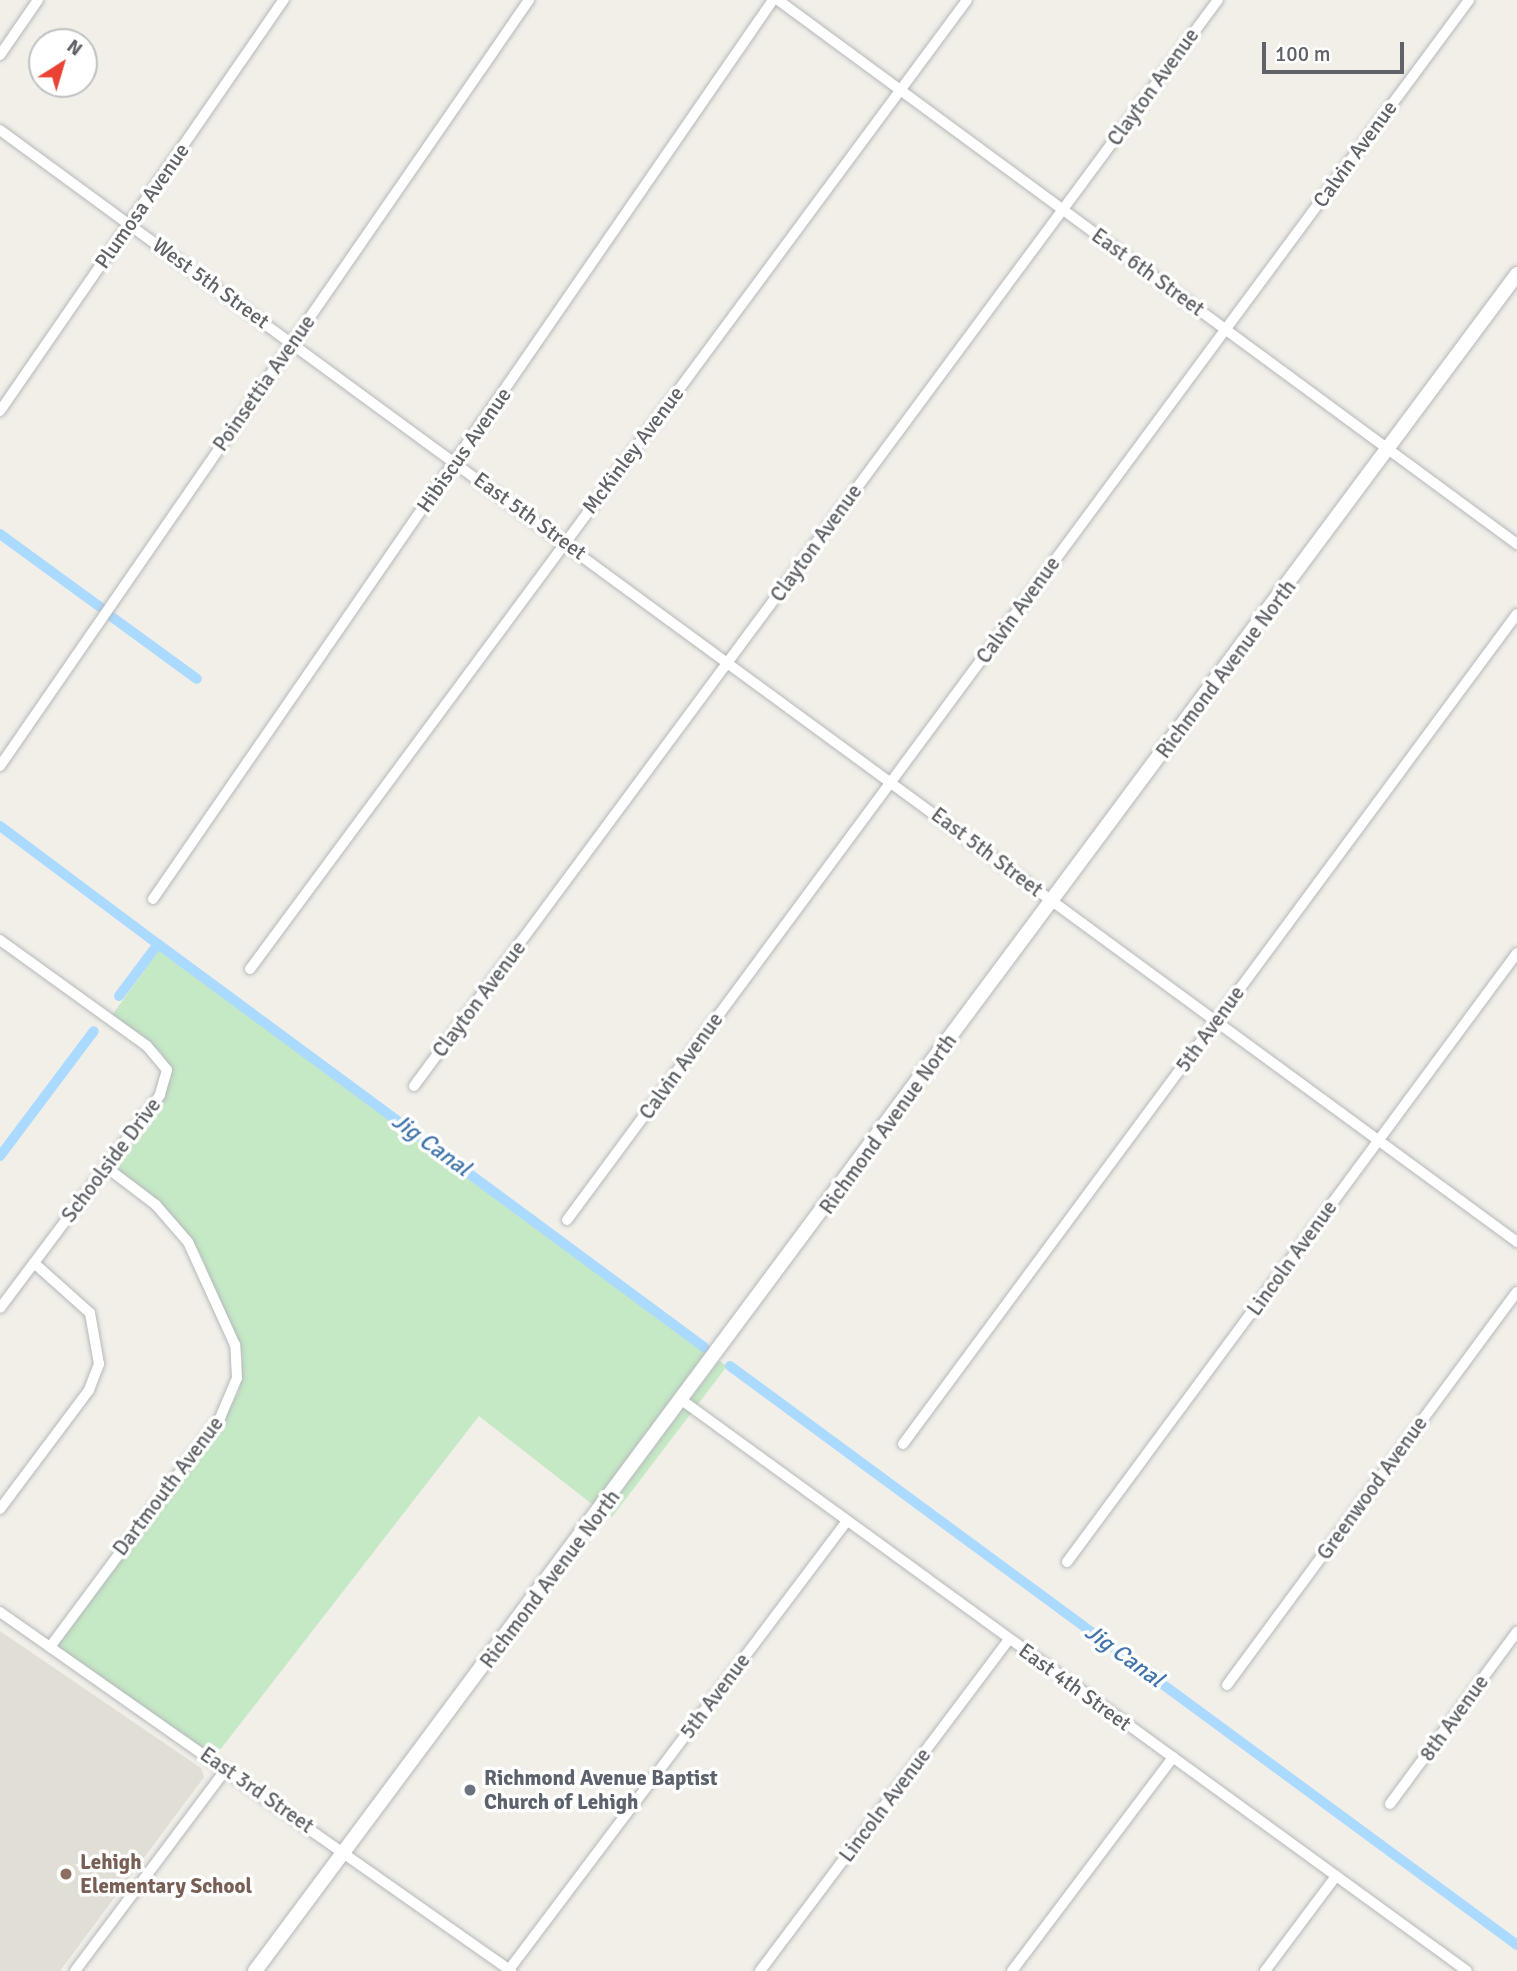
<!DOCTYPE html>
<html>
<head>
<meta charset="utf-8">
<style>
	body { margin:0 }
	#map { position:relative; width:1517px; height:1971px; overflow:hidden; background:#f1efe8; font-family:Signika,sans-serif }
	div>[style] { position:absolute }
	.education>* { inset:0; background:#e1ded6 }
	.green>* { inset:0; background:#c5e8c5 }
	.canal>* { height:10px; margin:-5px; padding:0 5px; transform-origin:5px; border-radius:5px; background:#aadaff }
	.roads { filter:drop-shadow(0 0 2px #b5b8bc) drop-shadow(0 0 2px #b5b8bc) }
	.minor>* { height:10px; margin:-5px; padding:0 5px; transform-origin:5px; border-radius:5px; background:#fff }
	.tertiary>* { height:14px; margin:-7px; padding:0 7px; transform-origin:7px; border-radius:7px; background:#fff }
	.dots>* { width:19px; height:19px; translate:-50% -50%; box-sizing:border-box; border:4px solid #fff; border-radius:50% }
	span { translate:-50% -50%; white-space:nowrap; text-align:center; line-height:1.15; -webkit-text-stroke:7px #fff; paint-order:stroke }
	.street-label { font-size:21px; color:#5f6368 }
	.worship-label { font-size:21px; color:#5b616d; font-weight:700 }
	.left { translate:0 -50%; text-align:left }
	.education-label { font-size:21px; color:#785e54; font-weight:700 }
	.water-label { font-size:23px; color:#4174aa; font-style:italic }
	.north { position:absolute; left:28px; top:28px; width:70px; height:70px; box-sizing:border-box; background:#fff; border:2px solid #bfc1c3; border-radius:50%; rotate:37deg; font-size:19px; font-weight:700; line-height:28px; text-align:center; color:#5f6368 }
	.north::after { content:''; display:block; margin:auto; width:24px; height:32px; background:#ea4335; clip-path:polygon(50% 0,100% 100%,50% 72%,0 100%) }
	.scale { position:absolute; left:1262px; top:42px; width:142px; height:32px; box-sizing:border-box; border:4px solid #5f6368; border-top:0; padding-left:9px; font-size:21px; line-height:24px; white-space:nowrap; color:#5f6368; -webkit-text-stroke:5px #fff; paint-order:stroke }
</style>
</head>
<body>
<div id="map">
	<div class="education">
		<i style="clip-path:polygon(0 1631px,201px 1768px,204px 1777px,60px 1971px,0 1971px)"></i>
	</div>
	<div class="green">
		<i style="clip-path:polygon(164px 944px,711px 1355px,597px 1508px,479px 1416px,213px 1759px,54px 1649px,221px 1424px,239px 1391px,243px 1355px,200px 1253px,161px 1204px,113px 1166px,172px 1078px,161px 1052px,112px 1015px)"></i>
		<i style="clip-path:polygon(719px 1361px,727px 1366px,612px 1517px,605px 1513px)"></i>
	</div>
	<div class="canal">
		<i style="left:0;top:534px;width:124px;rotate:36.1deg"></i>
		<i style="left:112px;top:617px;width:105px;rotate:36.1deg"></i>
		<i style="left:0;top:826px;width:197px;rotate:36.8deg"></i>
		<i style="left:119px;top:996px;width:65px;rotate:-53.1deg"></i>
		<i style="left:158px;top:944px;width:679px;rotate:36.43deg"></i>
		<i style="left:0;top:1156px;width:156px;rotate:-53.1deg"></i>
		<i style="left:730px;top:1366px;width:977px;rotate:36.34deg"></i>
	</div>
	<div class="roads">
		<div class="minor">
			<i style="left:778px;top:0;width:918px;rotate:36.36deg"></i>
			<i style="left:0;top:55px;width:67px;rotate:-55.4deg"></i>
			<i style="left:0;top:130px;width:1881px;rotate:36.24deg"></i>
			<i style="left:0;top:411px;width:500px;rotate:-55.4deg"></i>
			<i style="left:0;top:766px;width:931px;rotate:-55.37deg"></i>
			<i style="left:153px;top:899px;width:1092px;rotate:-55.41deg"></i>
			<i style="left:0;top:940px;width:181px;rotate:35.8deg"></i>
			<i style="left:147px;top:1046px;width:31px;rotate:50deg"></i>
			<i style="left:167px;top:1070px;width:26px;rotate:106deg"></i>
			<i style="left:160px;top:1095px;width:266px;rotate:126.9deg"></i>
			<i style="left:250px;top:969px;width:1205px;rotate:-53.5deg"></i>
			<i style="left:414px;top:1086px;width:1351px;rotate:-53.49deg"></i>
			<i style="left:567px;top:1220px;width:1517px;rotate:-53.52deg"></i>
			<i style="left:683px;top:1401px;width:969px;rotate:36.02deg"></i>
			<i style="left:903px;top:1444px;width:1032px;rotate:-53.51deg"></i>
			<i style="left:0;top:1509px;width:149px;rotate:-53.2deg"></i>
			<i style="left:89px;top:1390px;width:28px;rotate:-69deg"></i>
			<i style="left:99px;top:1364px;width:52px;rotate:-100deg"></i>
			<i style="left:90px;top:1313px;width:75px;rotate:-138.2deg"></i>
			<i style="left:1067px;top:1562px;width:757px;rotate:-53.54deg"></i>
			<i style="left:0;top:1612px;width:625px;rotate:35.09deg"></i>
			<i style="left:50px;top:1647px;width:285px;rotate:-53.4deg"></i>
			<i style="left:220px;top:1418px;width:43px;rotate:-67deg"></i>
			<i style="left:237px;top:1378px;width:33px;rotate:-93deg"></i>
			<i style="left:235px;top:1345px;width:113px;rotate:-114.5deg"></i>
			<i style="left:188px;top:1242px;width:49px;rotate:-130.9deg"></i>
			<i style="left:156px;top:1205px;width:63px;rotate:-142.8deg"></i>
			<i style="left:1227px;top:1685px;width:488px;rotate:-53.6deg"></i>
			<i style="left:1390px;top:1804px;width:214px;rotate:-53.6deg"></i>
			<i style="left:75px;top:1971px;width:252px;rotate:-53.2deg"></i>
			<i style="left:508px;top:1971px;width:563px;rotate:-53.01deg"></i>
			<i style="left:760px;top:1971px;width:415px;rotate:-53.1deg"></i>
			<i style="left:1012px;top:1971px;width:268px;rotate:-53deg"></i>
			<i style="left:1265px;top:1971px;width:119px;rotate:-53.2deg"></i>
		</div>
		<div class="tertiary">
			<i style="left:255px;top:1971px;width:2115px;rotate:-53.36deg"></i>
		</div>
	</div>
	<div class="dots">
		<i style="left:470px;top:1790px;background:#6b7280"></i>
		<i style="left:66px;top:1874px;background:#8d6e63"></i>
	</div>
	<div class="street-label">
		<span style="left:1153px;top:87px;rotate:-54deg">Clayton Avenue</span>
		<span style="left:1355px;top:154px;rotate:-54deg">Calvin Avenue</span>
		<span style="left:142px;top:206px;rotate:-55deg">Plumosa Avenue</span>
		<span style="left:1148px;top:272px;rotate:36deg">East 6th Street</span>
		<span style="left:211px;top:283px;rotate:36deg">West 5th Street</span>
		<span style="left:264px;top:383px;rotate:-55deg">Poinsettia Avenue</span>
		<span style="left:464px;top:450px;rotate:-55deg">Hibiscus Avenue</span>
		<span style="left:633px;top:450px;rotate:-53deg">McKinley Avenue</span>
		<span style="left:530px;top:516px;rotate:36deg">East 5th Street</span>
		<span style="left:816px;top:543px;rotate:-54deg">Clayton Avenue</span>
		<span style="left:1018px;top:610px;rotate:-54deg">Calvin Avenue</span>
		<span style="left:1226px;top:669px;rotate:-53deg">Richmond Avenue North</span>
		<span style="left:987px;top:852px;rotate:37deg">East 5th Street</span>
		<span style="left:479px;top:999px;rotate:-53deg">Clayton Avenue</span>
		<span style="left:1210px;top:1029px;rotate:-54deg">5th Avenue</span>
		<span style="left:681px;top:1066px;rotate:-54deg">Calvin Avenue</span>
		<span style="left:888px;top:1124px;rotate:-54deg">Richmond Avenue North</span>
		<span style="left:111px;top:1160px;rotate:-53deg">Schoolside Drive</span>
		<span style="left:1292px;top:1258px;rotate:-54deg">Lincoln Avenue</span>
		<span style="left:168px;top:1486px;rotate:-53deg">Dartmouth Avenue</span>
		<span style="left:1372px;top:1488px;rotate:-54deg">Greenwood Avenue</span>
		<span style="left:550px;top:1579px;rotate:-53deg">Richmond Avenue North</span>
		<span style="left:1075px;top:1687px;rotate:36deg">East 4th Street</span>
		<span style="left:715px;top:1696px;rotate:-53deg">5th Avenue</span>
		<span style="left:1454px;top:1718px;rotate:-54deg">8th Avenue</span>
		<span style="left:257px;top:1790px;rotate:35deg">East 3rd Street</span>
		<span style="left:885px;top:1805px;rotate:-53deg">Lincoln Avenue</span>
	</div>
	<div class="worship-label">
		<span class="left" style="left:484px;top:1790px">Richmond Avenue Baptist<br>Church of Lehigh</span>
	</div>
	<div class="education-label">
		<span class="left" style="left:80px;top:1874px">Lehigh<br>Elementary School</span>
	</div>
	<div class="water-label">
		<span style="left:431px;top:1145px;rotate:36deg">Jig Canal</span>
		<span style="left:1124px;top:1656px;rotate:36deg">Jig Canal</span>
	</div>
	<div class="north">N</div>
	<div class="scale">100 m</div>
</div>
</body>
</html>
